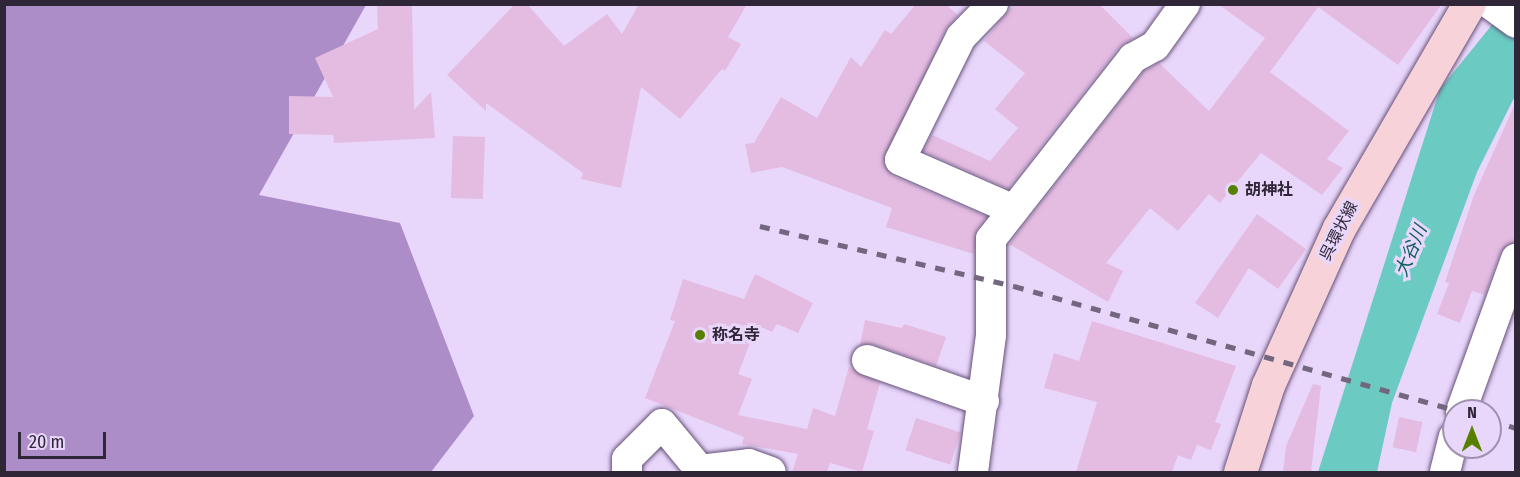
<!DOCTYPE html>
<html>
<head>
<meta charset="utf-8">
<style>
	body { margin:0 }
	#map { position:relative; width:1520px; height:477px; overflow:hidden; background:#e9d6fb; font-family:"Fira Sans Condensed","Noto Sans JP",sans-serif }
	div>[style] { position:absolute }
	.forest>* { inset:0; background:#ac8dc8 }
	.water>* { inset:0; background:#6bcbc3 }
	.building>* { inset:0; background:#e4bce2; transform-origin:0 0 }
	.roads { filter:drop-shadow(0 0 2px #665179) drop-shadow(0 0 2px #665179) }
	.street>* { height:30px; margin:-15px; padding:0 15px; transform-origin:15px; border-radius:15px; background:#fff }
	.primary>* { height:33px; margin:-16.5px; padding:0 16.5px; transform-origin:16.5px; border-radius:16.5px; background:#f7d3d9 }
	.rail>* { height:4.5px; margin-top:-2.25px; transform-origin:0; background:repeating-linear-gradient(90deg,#73677f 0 10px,transparent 0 20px) }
	.dots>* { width:16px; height:16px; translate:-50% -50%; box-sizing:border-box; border:3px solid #e9d6fb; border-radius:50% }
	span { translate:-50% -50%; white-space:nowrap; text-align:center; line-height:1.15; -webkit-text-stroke:6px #e9d6fb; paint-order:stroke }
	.poi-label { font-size:16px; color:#2f2637; font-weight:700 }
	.left { translate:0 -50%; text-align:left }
	.street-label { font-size:16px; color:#2f2637 }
	.water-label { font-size:18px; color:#0d605b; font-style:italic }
	.frame { position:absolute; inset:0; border:6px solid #2f2637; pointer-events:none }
	.north { position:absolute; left:1442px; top:399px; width:60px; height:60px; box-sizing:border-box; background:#e9d6fb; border:2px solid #9f90ad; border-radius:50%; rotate:0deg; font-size:16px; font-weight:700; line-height:24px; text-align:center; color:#2f2637 }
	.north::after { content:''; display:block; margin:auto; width:21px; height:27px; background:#588000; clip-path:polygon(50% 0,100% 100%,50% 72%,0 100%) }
	.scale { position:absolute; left:18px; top:432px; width:88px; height:27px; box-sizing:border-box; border:3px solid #2f2637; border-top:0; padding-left:8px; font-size:18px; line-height:21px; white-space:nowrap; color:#2f2637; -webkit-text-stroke:4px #e9d6fb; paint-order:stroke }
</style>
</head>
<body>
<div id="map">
	<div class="forest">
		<i style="clip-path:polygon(4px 5px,366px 5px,259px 195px,400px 223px,474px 416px,431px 472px,5px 472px)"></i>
	</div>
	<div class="water">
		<i style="clip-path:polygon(1508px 5px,1515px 5px,1515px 96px,1477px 172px,1392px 403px,1377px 472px,1318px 472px,1440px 89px)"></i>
	</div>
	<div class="building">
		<i style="clip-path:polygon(377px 4px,412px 4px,414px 110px,431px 92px,435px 138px,334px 143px,333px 135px,289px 134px,289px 96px,333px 97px,315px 58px,378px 29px)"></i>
		<i style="clip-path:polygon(515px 4px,527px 4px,564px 46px,607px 14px,622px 34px,639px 4px,747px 4px,728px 37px,741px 44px,725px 71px,722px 69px,680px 119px,641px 87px,621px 188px,581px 179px,583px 173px,486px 103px,486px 111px,447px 75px)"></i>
		<i style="clip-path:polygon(916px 4px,945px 4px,958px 15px,946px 29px,883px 162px,893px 176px,987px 217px,977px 229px,974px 254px,886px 227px,892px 208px,782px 167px,751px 173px,745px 144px,754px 143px,781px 97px,817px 118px,851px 57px,861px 67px,885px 30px,891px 34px)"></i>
		<i style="clip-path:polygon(1014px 4px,1099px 4px,1133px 38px,1119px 47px,1008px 189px,923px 151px,932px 135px,990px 161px,1018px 128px,995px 109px,1025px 73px,984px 41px)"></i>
		<i style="clip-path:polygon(1218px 4px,1442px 4px,1398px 65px,1318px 7px,1270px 72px,1349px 131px,1327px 159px,1343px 168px,1322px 195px,1261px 153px,1220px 203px,1209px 194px,1178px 231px,1150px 208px,1106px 263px,1123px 271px,1108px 302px,1009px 244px,1144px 71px,1159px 63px,1209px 111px,1265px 38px)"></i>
		<i style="clip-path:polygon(1515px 104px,1515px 242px,1500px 253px,1485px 295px,1472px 291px,1460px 323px,1437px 314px,1449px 283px,1445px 282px,1474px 195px)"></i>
		<i style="left:453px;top:136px;width:32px;height:62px;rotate:2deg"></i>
		<i style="clip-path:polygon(1257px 214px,1306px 249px,1278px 289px,1249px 268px,1218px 318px,1195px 303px)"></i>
		<i style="clip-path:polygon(755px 274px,813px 303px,798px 333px,777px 324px,772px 332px,757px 325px,738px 374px,752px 379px,738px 415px,807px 429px,813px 408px,835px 416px,849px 367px,853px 369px,880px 383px,867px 429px,874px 431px,862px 472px,830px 463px,827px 472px,792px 472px,798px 454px,742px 444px,744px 437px,645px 398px,675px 321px,670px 320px,683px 279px,744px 299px)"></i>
		<i style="clip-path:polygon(865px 320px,902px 328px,904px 324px,946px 337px,936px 366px,873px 344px,860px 345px)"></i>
		<i style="clip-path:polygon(1092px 321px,1236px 366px,1215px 422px,1221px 424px,1211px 450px,1197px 445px,1191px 460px,1178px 455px,1172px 472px,1076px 472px,1097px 402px,1044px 388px,1054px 353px,1079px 361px)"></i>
		<i style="clip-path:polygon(1313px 384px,1321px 386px,1311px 472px,1283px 472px,1286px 446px)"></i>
		<i style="left:1399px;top:417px;width:24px;height:31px;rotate:12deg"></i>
		<i style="left:916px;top:418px;width:47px;height:34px;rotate:18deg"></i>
	</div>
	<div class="roads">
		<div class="street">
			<i style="left:993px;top:4px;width:46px;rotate:134.1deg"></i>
			<i style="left:961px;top:37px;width:137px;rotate:116.4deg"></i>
			<i style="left:900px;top:160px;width:124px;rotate:23.7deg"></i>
			<i style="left:1490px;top:4px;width:32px;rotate:36deg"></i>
			<i style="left:867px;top:360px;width:124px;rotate:19.3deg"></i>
			<i style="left:1461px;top:411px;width:162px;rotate:-70.1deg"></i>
			<i style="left:627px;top:472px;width:13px;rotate:-90deg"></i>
			<i style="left:627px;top:459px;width:49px;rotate:-45deg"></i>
			<i style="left:662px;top:424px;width:60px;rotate:50.4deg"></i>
			<i style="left:700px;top:470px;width:49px;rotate:-7deg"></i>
			<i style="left:749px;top:464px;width:23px;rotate:20deg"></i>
			<i style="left:973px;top:472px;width:137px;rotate:-82.5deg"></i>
			<i style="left:991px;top:336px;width:97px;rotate:-90deg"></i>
			<i style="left:991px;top:239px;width:230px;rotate:-51.9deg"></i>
			<i style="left:1133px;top:58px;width:25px;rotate:-29deg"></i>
			<i style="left:1155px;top:46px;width:52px;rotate:-54.5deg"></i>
			<i style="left:1445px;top:472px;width:36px;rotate:-76deg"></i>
		</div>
		<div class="primary">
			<i style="left:1240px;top:472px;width:91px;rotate:-72.2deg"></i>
			<i style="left:1268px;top:385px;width:172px;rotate:-65.7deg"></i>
			<i style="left:1339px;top:228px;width:259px;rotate:-59.9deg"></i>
		</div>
	</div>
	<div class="rail">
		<i style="left:760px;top:226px;width:261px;rotate:13.3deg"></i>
		<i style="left:1014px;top:286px;width:461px;rotate:15.7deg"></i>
		<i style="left:1490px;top:420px;width:27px;rotate:17deg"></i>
	</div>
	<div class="dots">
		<i style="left:1233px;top:190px;background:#588000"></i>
		<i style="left:700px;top:335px;background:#588000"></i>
	</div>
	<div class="poi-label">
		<span class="left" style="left:1245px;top:190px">胡神社</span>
		<span class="left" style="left:712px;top:335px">称名寺</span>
	</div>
	<div class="street-label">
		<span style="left:1339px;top:231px;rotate:-63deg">呉環状線</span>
	</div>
	<div class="water-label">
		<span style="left:1411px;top:251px;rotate:-67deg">大谷川</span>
	</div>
	<div class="frame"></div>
	<div class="north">N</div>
	<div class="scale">20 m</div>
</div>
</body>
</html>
